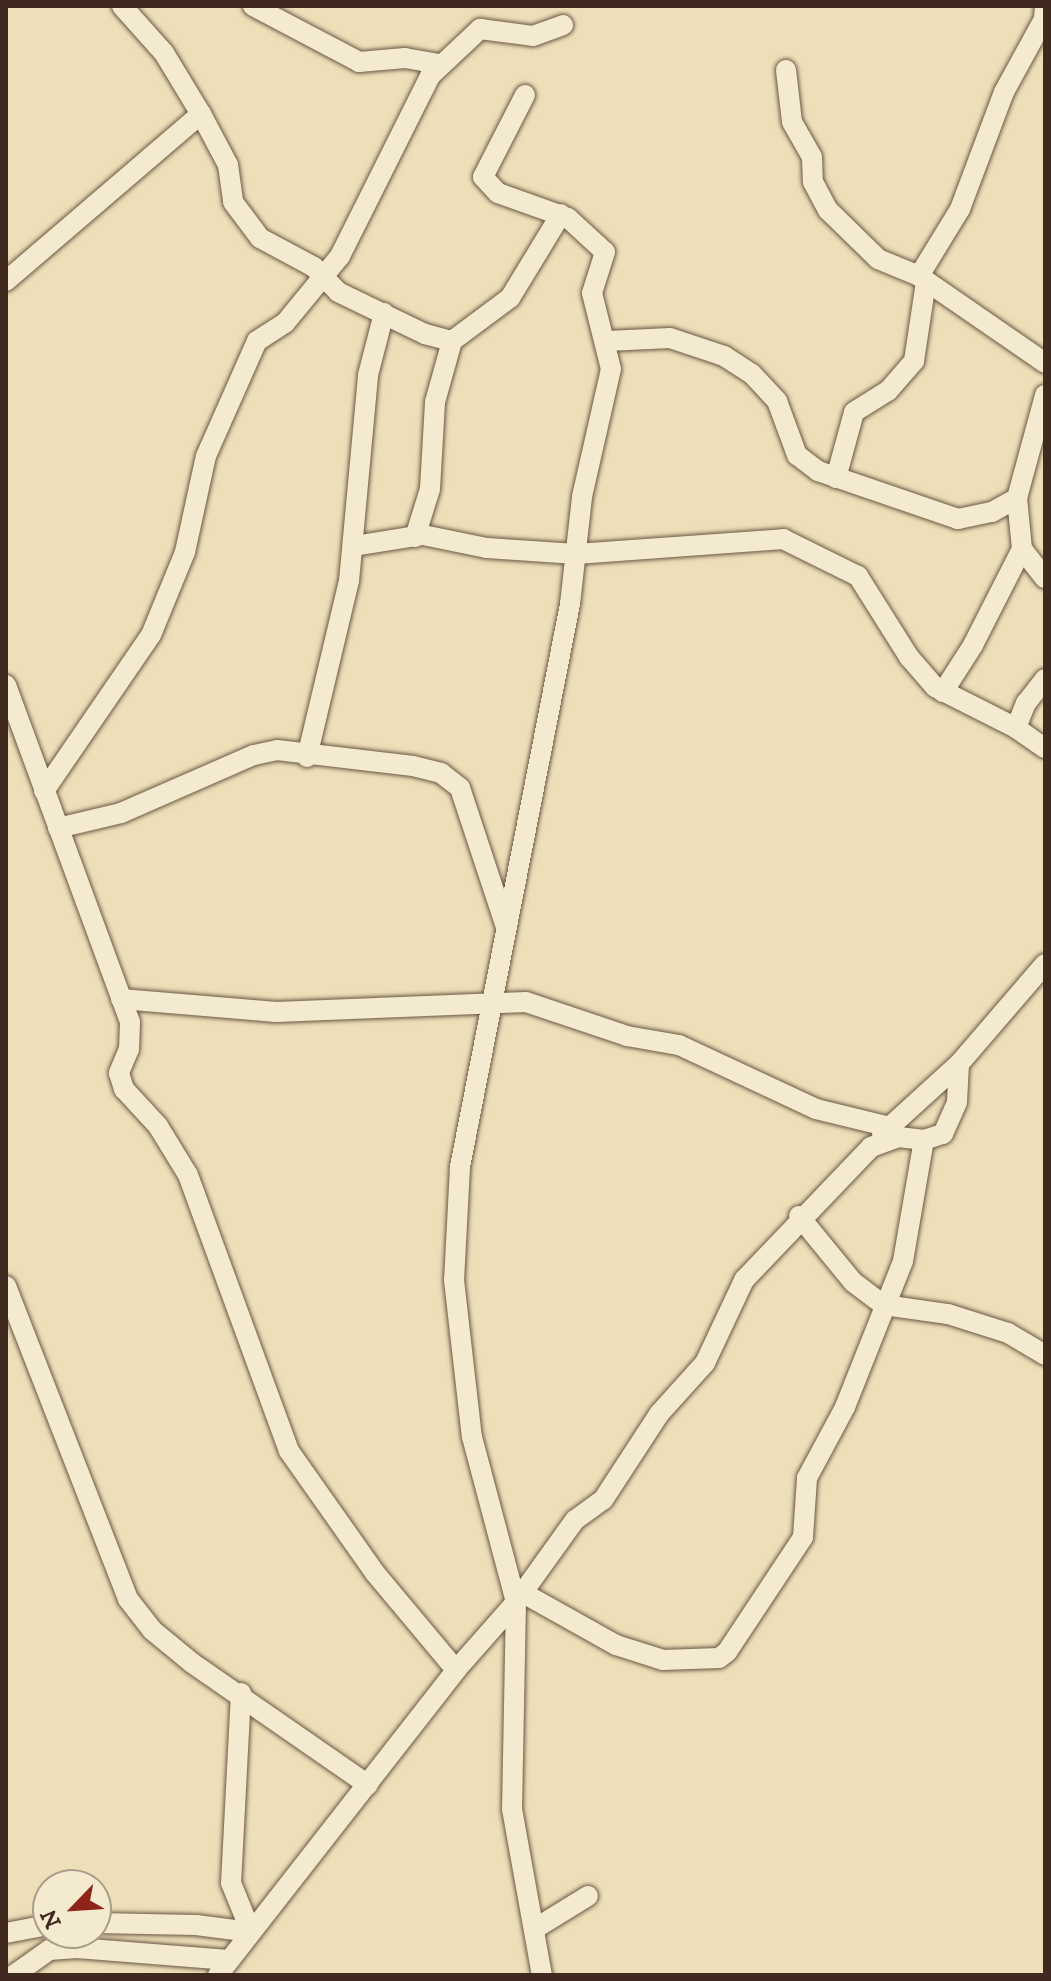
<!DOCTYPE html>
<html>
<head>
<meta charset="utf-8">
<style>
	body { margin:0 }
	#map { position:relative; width:1051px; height:1981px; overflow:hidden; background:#eddfb7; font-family:"IM FELL DW Pica",serif }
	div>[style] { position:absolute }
	.roads { filter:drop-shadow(0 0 2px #6b5745) drop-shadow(0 0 2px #6b5745) }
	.minor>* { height:20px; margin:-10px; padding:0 10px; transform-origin:10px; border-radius:10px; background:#f3ead0 }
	span { translate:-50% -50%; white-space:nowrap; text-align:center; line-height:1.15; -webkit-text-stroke:8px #f3ead0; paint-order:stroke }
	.frame { position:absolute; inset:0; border:8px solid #402a1f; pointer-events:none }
	.north { position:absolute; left:32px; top:1869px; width:80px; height:80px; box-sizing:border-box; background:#f3ead0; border:2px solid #ab9d89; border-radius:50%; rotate:245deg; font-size:22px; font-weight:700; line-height:32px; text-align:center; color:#402a1f }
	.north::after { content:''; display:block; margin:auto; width:28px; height:36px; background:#8f2418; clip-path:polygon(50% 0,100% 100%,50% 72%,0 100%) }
</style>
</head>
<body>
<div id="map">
	<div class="roads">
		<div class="minor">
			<i style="left:122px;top:6px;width:63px;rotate:48.2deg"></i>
			<i style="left:164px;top:53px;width:71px;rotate:58.8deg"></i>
			<i style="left:201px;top:114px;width:58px;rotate:62.1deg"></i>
			<i style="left:228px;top:165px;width:37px;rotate:82deg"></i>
			<i style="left:233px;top:202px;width:45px;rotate:53.1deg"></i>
			<i style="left:260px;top:238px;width:61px;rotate:28.2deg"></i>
			<i style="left:314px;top:267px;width:35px;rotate:46deg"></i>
			<i style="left:338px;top:292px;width:97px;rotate:25.8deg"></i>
			<i style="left:425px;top:334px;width:28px;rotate:15deg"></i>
			<i style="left:253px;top:6px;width:120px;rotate:27.8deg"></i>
			<i style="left:359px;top:62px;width:46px;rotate:-5deg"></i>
			<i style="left:405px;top:58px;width:36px;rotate:10deg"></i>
			<i style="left:786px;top:70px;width:52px;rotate:83.4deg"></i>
			<i style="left:792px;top:122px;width:40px;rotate:60.3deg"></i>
			<i style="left:812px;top:157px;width:25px;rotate:88deg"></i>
			<i style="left:813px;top:182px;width:32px;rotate:62deg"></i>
			<i style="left:828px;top:210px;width:70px;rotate:44.4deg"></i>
			<i style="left:878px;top:259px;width:44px;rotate:22.5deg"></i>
			<i style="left:919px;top:276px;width:153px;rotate:34.6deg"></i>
			<i style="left:525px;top:95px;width:92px;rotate:117.1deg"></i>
			<i style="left:483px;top:177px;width:22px;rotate:47deg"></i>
			<i style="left:498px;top:193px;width:74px;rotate:19.7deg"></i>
			<i style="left:568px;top:218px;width:50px;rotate:42.6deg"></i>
			<i style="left:605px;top:252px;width:43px;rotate:107.6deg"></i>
			<i style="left:592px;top:293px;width:78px;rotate:76deg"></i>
			<i style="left:611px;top:369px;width:131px;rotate:102.8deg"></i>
			<i style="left:582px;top:497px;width:108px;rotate:96.4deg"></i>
			<i style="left:570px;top:604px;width:574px;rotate:101.06deg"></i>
			<i style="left:460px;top:1167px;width:113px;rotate:93deg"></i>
			<i style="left:454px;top:1280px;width:158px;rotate:83.5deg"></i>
			<i style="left:472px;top:1437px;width:171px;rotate:75.1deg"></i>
			<i style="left:516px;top:1602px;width:207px;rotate:91.1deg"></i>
			<i style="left:512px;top:1809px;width:169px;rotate:79.8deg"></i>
			<i style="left:919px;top:276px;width:79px;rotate:-58.5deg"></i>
			<i style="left:960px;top:209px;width:125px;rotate:-69.4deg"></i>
			<i style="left:1004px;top:92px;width:83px;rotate:-61.3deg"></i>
			<i style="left:1044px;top:19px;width:13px;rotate:-86deg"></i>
			<i style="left:6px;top:281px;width:257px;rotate:-40.6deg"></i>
			<i style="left:607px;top:341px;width:63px;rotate:-2.7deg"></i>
			<i style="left:670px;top:338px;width:57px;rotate:18.4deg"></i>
			<i style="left:724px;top:356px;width:33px;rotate:33deg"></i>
			<i style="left:752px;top:374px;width:37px;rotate:47deg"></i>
			<i style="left:777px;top:401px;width:58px;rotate:69.7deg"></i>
			<i style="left:797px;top:455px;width:26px;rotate:37deg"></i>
			<i style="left:818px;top:471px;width:148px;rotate:18.9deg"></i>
			<i style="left:958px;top:519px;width:35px;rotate:-12deg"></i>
			<i style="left:992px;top:512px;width:29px;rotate:-29deg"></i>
			<i style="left:1045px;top:395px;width:107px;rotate:105.2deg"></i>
			<i style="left:1017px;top:498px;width:51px;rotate:84.4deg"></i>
			<i style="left:1022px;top:549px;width:37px;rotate:52deg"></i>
			<i style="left:836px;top:478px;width:68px;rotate:-74.7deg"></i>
			<i style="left:854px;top:412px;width:40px;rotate:-32deg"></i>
			<i style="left:888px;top:391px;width:40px;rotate:-49deg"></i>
			<i style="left:914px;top:361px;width:80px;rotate:-81.4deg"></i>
			<i style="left:415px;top:537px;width:50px;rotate:-72.6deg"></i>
			<i style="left:430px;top:489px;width:87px;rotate:-86.7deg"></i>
			<i style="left:435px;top:402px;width:63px;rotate:-74.4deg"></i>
			<i style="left:452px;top:341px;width:72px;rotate:-36.6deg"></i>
			<i style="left:510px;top:298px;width:98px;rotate:-58.7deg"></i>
			<i style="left:354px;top:546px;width:70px;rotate:-9.1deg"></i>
			<i style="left:423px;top:535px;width:65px;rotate:11.5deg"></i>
			<i style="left:487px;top:548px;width:89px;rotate:3.9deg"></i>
			<i style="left:576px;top:554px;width:208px;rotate:-4.1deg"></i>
			<i style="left:783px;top:539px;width:84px;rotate:26.3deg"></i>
			<i style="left:858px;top:576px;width:96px;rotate:57.8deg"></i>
			<i style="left:909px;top:657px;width:40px;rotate:49deg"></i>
			<i style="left:935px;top:687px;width:91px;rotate:26.8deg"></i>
			<i style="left:1045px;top:679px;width:31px;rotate:128deg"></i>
			<i style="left:1026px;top:703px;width:27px;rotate:112deg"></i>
			<i style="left:1016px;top:728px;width:35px;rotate:35deg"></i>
			<i style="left:6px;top:685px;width:359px;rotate:69.8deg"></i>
			<i style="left:130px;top:1022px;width:27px;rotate:92deg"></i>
			<i style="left:129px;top:1049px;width:26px;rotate:113deg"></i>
			<i style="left:119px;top:1073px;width:17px;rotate:73deg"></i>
			<i style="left:124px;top:1089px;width:50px;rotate:47.4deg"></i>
			<i style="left:158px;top:1126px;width:57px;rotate:58.5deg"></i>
			<i style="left:188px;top:1175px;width:294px;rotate:69.9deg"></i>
			<i style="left:289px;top:1451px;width:149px;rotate:54.8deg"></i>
			<i style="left:375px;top:1573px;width:126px;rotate:50.1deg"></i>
			<i style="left:943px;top:692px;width:56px;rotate:-57.4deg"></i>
			<i style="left:973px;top:645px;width:108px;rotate:-63deg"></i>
			<i style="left:307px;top:757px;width:181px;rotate:-76.6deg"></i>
			<i style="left:349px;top:581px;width:207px;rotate:-84.7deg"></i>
			<i style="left:368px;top:375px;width:64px;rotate:-75.5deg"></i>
			<i style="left:44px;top:791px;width:189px;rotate:-55.6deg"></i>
			<i style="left:151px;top:635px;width:90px;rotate:-67.7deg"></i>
			<i style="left:185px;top:552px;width:98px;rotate:-77.7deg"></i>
			<i style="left:206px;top:456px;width:126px;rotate:-66.1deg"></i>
			<i style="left:257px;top:341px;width:33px;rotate:-33deg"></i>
			<i style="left:285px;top:323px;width:87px;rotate:-50.6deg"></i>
			<i style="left:340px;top:256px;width:201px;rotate:-63.4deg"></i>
			<i style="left:430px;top:76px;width:69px;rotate:-43.2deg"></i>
			<i style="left:480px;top:29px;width:53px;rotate:7.5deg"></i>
			<i style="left:533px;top:36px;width:32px;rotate:-20deg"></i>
			<i style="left:58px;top:828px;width:65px;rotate:-13.4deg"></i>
			<i style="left:121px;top:813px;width:145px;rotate:-23.6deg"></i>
			<i style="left:254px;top:755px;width:24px;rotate:-12deg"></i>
			<i style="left:277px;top:750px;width:137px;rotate:6.7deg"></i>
			<i style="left:413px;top:766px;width:29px;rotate:14deg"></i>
			<i style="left:441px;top:773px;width:24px;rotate:38deg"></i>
			<i style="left:460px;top:788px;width:143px;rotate:71.7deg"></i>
			<i style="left:121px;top:999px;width:156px;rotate:4.8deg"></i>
			<i style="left:276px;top:1012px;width:250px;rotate:-2.3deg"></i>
			<i style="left:526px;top:1002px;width:107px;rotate:18.6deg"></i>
			<i style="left:627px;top:1036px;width:53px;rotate:9.8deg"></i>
			<i style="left:679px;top:1045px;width:151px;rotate:25deg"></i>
			<i style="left:816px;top:1109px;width:76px;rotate:13.7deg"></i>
			<i style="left:882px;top:1134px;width:104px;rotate:-42.3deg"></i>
			<i style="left:799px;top:1216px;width:85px;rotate:50.7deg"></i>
			<i style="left:853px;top:1282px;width:39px;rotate:37deg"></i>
			<i style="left:884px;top:1305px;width:65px;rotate:8deg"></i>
			<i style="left:948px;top:1314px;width:63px;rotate:17.6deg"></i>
			<i style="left:1008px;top:1333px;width:43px;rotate:30.7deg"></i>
			<i style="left:6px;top:1286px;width:336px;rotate:68.7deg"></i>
			<i style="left:128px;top:1599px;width:39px;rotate:52deg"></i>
			<i style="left:152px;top:1630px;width:52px;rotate:39.5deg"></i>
			<i style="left:192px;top:1663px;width:214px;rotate:34.7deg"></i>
			<i style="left:523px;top:1593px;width:107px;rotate:29.2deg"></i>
			<i style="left:616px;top:1645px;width:49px;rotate:17.7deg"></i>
			<i style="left:663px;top:1660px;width:56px;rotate:-2deg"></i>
			<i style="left:719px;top:1658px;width:10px;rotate:-37deg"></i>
			<i style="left:727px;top:1652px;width:138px;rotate:-56.5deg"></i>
			<i style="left:803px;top:1537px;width:59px;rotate:-86.1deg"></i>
			<i style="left:807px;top:1478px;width:81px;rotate:-61.8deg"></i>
			<i style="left:845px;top:1407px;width:157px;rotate:-68.3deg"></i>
			<i style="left:903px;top:1261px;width:123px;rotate:-80.2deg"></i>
			<i style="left:241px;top:1693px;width:190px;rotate:93deg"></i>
			<i style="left:231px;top:1883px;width:53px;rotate:67.8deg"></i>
			<i style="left:96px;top:1923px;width:100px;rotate:1.1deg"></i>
			<i style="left:196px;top:1925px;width:55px;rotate:7.3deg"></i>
			<i style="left:536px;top:1928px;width:61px;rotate:-31.6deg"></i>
			<i style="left:6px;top:1933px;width:43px;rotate:-10.8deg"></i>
			<i style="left:14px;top:1975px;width:43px;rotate:-35.5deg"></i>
			<i style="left:49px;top:1950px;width:28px;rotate:-4deg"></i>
			<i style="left:77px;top:1948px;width:152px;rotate:4.5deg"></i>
			<i style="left:218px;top:1975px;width:387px;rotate:-52deg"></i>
			<i style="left:456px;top:1670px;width:91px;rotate:-48.6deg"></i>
			<i style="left:516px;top:1602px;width:101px;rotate:-54.3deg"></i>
			<i style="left:575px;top:1520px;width:34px;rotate:-36deg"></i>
			<i style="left:603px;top:1500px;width:103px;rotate:-56.9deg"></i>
			<i style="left:659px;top:1414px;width:69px;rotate:-48deg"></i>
			<i style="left:705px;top:1363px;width:92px;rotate:-64.8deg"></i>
			<i style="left:744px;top:1280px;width:184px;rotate:-46.3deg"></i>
			<i style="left:871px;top:1147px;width:30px;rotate:-20deg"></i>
			<i style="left:899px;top:1137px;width:25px;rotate:7deg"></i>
			<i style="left:924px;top:1140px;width:20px;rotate:-18deg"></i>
			<i style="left:943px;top:1134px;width:35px;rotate:-66deg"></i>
			<i style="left:957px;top:1102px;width:38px;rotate:-87deg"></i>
			<i style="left:959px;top:1064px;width:132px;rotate:-49.3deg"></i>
		</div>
	</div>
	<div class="frame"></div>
	<div class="north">N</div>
</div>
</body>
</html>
